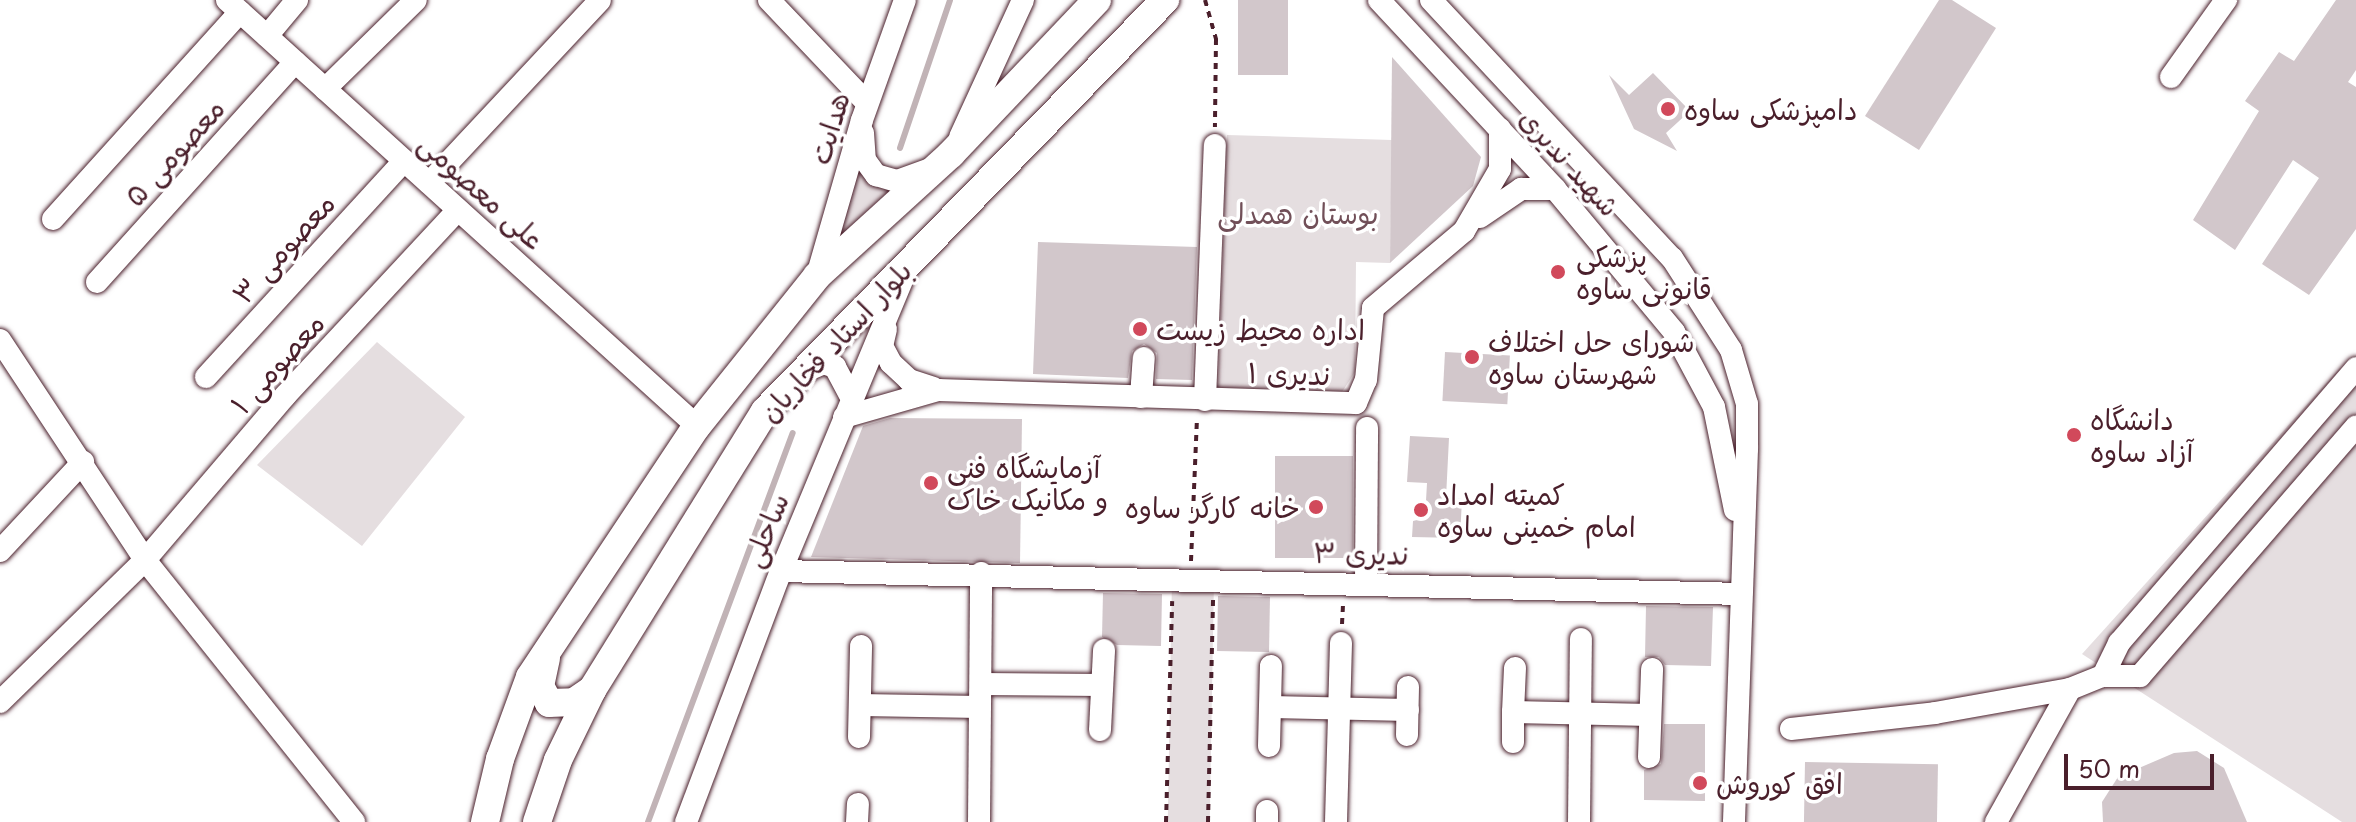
<!DOCTYPE html>
<html>
<head>
<meta charset="utf-8">
<style>
	body { margin:0 }
	#map { position:relative; width:2356px; height:822px; overflow:hidden; background:#fff; font-family:"Playpen Sans","Playpen Sans Arabic",sans-serif }
	div>[style] { position:absolute }
	.green>* { inset:0; background:#e5dee0; transform-origin:0 0 }
	.stream>* { height:6px; margin:-3px; padding:0 3px; transform-origin:3px; border-radius:3px; background:#c1b3b6 }
	.building>* { inset:0; background:#d2c7cb; transform-origin:0 0 }
	.path>* { height:4px; margin-top:-2px; transform-origin:0; background:repeating-linear-gradient(90deg,#4a1f2b 0 6px,transparent 0 12px) }
	.roads { filter:drop-shadow(0 0 2px #4a1f2b) drop-shadow(0 0 2px #4a1f2b) }
	.minor>* { height:22px; margin:-11px; padding:0 11px; transform-origin:11px; border-radius:11px; background:#fff }
	.major>* { height:28px; margin:-14px; padding:0 14px; transform-origin:14px; border-radius:14px; background:#fff }
	.dots>* { width:22px; height:22px; translate:-50% -50%; box-sizing:border-box; border:4px solid #fff; border-radius:50% }
	span { translate:-50% -50%; white-space:nowrap; text-align:center; line-height:1.15; -webkit-text-stroke:7px #fff; paint-order:stroke }
	.poi-label { font-size:28px; color:#4a1f2b }
	.left { translate:0 -50%; text-align:left }
	.right { translate:-100% -50%; text-align:right }
	.street-label { font-size:28px; color:#4a1f2b }
	.park-label { font-size:28px; color:#714f58 }
	.scale { position:absolute; left:2064px; top:754px; width:150px; height:36px; box-sizing:border-box; border:4px solid #4a1f2b; border-top:0; padding-left:10px; font-size:24px; line-height:28px; white-space:nowrap; color:#4a1f2b; -webkit-text-stroke:6px #fff; paint-order:stroke }
</style>
</head>
<body>
<div id="map">
	<div class="green">
		<i style="clip-path:polygon(1227px 135px,1392px 140px,1390px 263px,1356px 262px,1355px 372px,1340px 395px,1218px 390px)"></i>
		<i style="clip-path:polygon(856px 163px,870px 185px,897px 188px,835px 243px)"></i>
		<i style="clip-path:polygon(377px 342px,465px 417px,362px 546px,257px 465px)"></i>
		<i style="clip-path:polygon(2340px 368px,2356px 379px,2356px 822px,2342px 822px,2082px 654px)"></i>
		<i style="left:1172px;top:578px;width:42px;height:244px;rotate:1deg"></i>
	</div>
	<div class="stream">
		<i style="left:900px;top:148px;width:156px;rotate:-71.3deg"></i>
		<i style="left:648px;top:822px;width:415px;rotate:-69.6deg"></i>
	</div>
	<div class="building">
		<i style="left:1238px;top:0;width:50px;height:75px"></i>
		<i style="clip-path:polygon(1939px 0,1952px 0,1996px 28px,1919px 150px,1865px 116px)"></i>
		<i style="clip-path:polygon(2336px 0,2356px 0,2356px 70px,2348px 82px,2356px 87px,2356px 229px,2309px 295px,2262px 264px,2319px 178px,2293px 160px,2235px 250px,2193px 220px,2259px 111px,2245px 101px,2279px 52px,2294px 61px)"></i>
		<i style="clip-path:polygon(1392px 57px,1481px 157px,1473px 186px,1390px 263px)"></i>
		<i style="clip-path:polygon(1653px 73px,1690px 111px,1666px 133px,1677px 151px,1634px 129px,1609px 75px,1629px 95px)"></i>
		<i style="clip-path:polygon(1038px 242px,1197px 247px,1192px 380px,1156px 379px,1157px 353px,1144px 344px,1132px 351px,1128px 378px,1033px 374px)"></i>
		<i style="left:1445px;top:352px;width:65px;height:49px;rotate:3deg"></i>
		<i style="clip-path:polygon(890px 418px,1022px 419px,1020px 563px,811px 557px,863px 426px)"></i>
		<i style="clip-path:polygon(1410px 436px,1449px 438px,1446px 498px,1462px 499px,1460px 538px,1412px 537px,1413px 521px,1425px 518px,1427px 483px,1407px 482px)"></i>
		<i style="left:1275px;top:456px;width:78px;height:102px"></i>
		<i style="clip-path:polygon(1103px 593px,1162px 594px,1161px 646px,1117px 645px,1102px 637px)"></i>
		<i style="left:1218px;top:596px;width:52px;height:55px;rotate:1deg"></i>
		<i style="clip-path:polygon(1646px 606px,1713px 607px,1711px 666px,1665px 665px,1659px 657px,1645px 657px)"></i>
		<i style="clip-path:polygon(1664px 724px,1705px 724px,1705px 801px,1644px 800px,1644px 770px,1661px 764px)"></i>
		<i style="clip-path:polygon(2197px 751px,2224px 768px,2247px 822px,2103px 822px,2102px 802px,2118px 777px,2174px 753px)"></i>
		<i style="left:1805px;top:762px;width:133px;height:60px;rotate:1deg"></i>
	</div>
	<div class="path">
		<i style="left:1205px;top:0;width:41px;rotate:74.2deg"></i>
		<i style="left:1216px;top:39px;width:88px;rotate:90.7deg"></i>
		<i style="left:1191px;top:561px;width:143px;rotate:-87.6deg"></i>
		<i style="left:1342px;top:624px;width:19px;rotate:-87deg"></i>
		<i style="left:1166px;top:822px;width:221px;rotate:-88.4deg"></i>
		<i style="left:1208px;top:822px;width:222px;rotate:-88.7deg"></i>
	</div>
	<div class="roads">
		<div class="minor">
			<i style="left:227px;top:0;width:634px;rotate:42.19deg"></i>
			<i style="left:769px;top:0;width:142px;rotate:46.4deg"></i>
			<i style="left:1379px;top:0;width:258px;rotate:47deg"></i>
			<i style="left:1555px;top:189px;width:186px;rotate:50.2deg"></i>
			<i style="left:1674px;top:332px;width:85px;rotate:61.9deg"></i>
			<i style="left:1714px;top:407px;width:105px;rotate:78.5deg"></i>
			<i style="left:1431px;top:0;width:353px;rotate:47deg"></i>
			<i style="left:1672px;top:258px;width:109px;rotate:57.3deg"></i>
			<i style="left:1731px;top:350px;width:56px;rotate:73.5deg"></i>
			<i style="left:1747px;top:404px;width:45px;rotate:90deg"></i>
			<i style="left:1747px;top:449px;width:373px;rotate:92deg"></i>
			<i style="left:267px;top:36px;width:47px;rotate:-50.2deg"></i>
			<i style="left:2171px;top:77px;width:95px;rotate:-54.5deg"></i>
			<i style="left:325px;top:89px;width:127px;rotate:-44.4deg"></i>
			<i style="left:863px;top:133px;width:27px;rotate:86deg"></i>
			<i style="left:865px;top:160px;width:19px;rotate:54deg"></i>
			<i style="left:876px;top:175px;width:22px;rotate:16deg"></i>
			<i style="left:897px;top:181px;width:33px;rotate:-20deg"></i>
			<i style="left:960px;top:137px;width:151px;rotate:-65.3deg"></i>
			<i style="left:429px;top:183px;width:250px;rotate:-46.9deg"></i>
			<i style="left:1480px;top:217px;width:50px;rotate:-34.3deg"></i>
			<i style="left:1521px;top:189px;width:34px"></i>
			<i style="left:53px;top:219px;width:279px;rotate:-47.9deg"></i>
			<i style="left:817px;top:276px;width:162px;rotate:-73.9deg"></i>
			<i style="left:862px;top:120px;width:127px;rotate:-70.3deg"></i>
			<i style="left:97px;top:282px;width:296px;rotate:-48deg"></i>
			<i style="left:886px;top:329px;width:17px;rotate:103deg"></i>
			<i style="left:882px;top:346px;width:19px;rotate:62deg"></i>
			<i style="left:891px;top:363px;width:25px;rotate:43deg"></i>
			<i style="left:909px;top:380px;width:25px;rotate:18deg"></i>
			<i style="left:0;top:340px;width:263px;rotate:56.6deg"></i>
			<i style="left:145px;top:560px;width:335px;rotate:51.4deg"></i>
			<i style="left:804px;top:372px;width:21px;rotate:-25deg"></i>
			<i style="left:823px;top:363px;width:13px;rotate:18deg"></i>
			<i style="left:835px;top:367px;width:36px;rotate:62deg"></i>
			<i style="left:206px;top:377px;width:293px;rotate:-47.5deg"></i>
			<i style="left:1141px;top:397px;width:39px;rotate:-86deg"></i>
			<i style="left:1205px;top:400px;width:255px;rotate:-87.8deg"></i>
			<i style="left:844px;top:417px;width:98px;rotate:-16deg"></i>
			<i style="left:938px;top:390px;width:418px;rotate:1.8deg"></i>
			<i style="left:1356px;top:403px;width:25px;rotate:-67deg"></i>
			<i style="left:1366px;top:380px;width:72px;rotate:-84.4deg"></i>
			<i style="left:1373px;top:308px;width:119px;rotate:-40.2deg"></i>
			<i style="left:1464px;top:231px;width:72px;rotate:-59.9deg"></i>
			<i style="left:1500px;top:169px;width:40px;rotate:-90deg"></i>
			<i style="left:0;top:551px;width:122px;rotate:-47deg"></i>
			<i style="left:781px;top:571px;width:959px;rotate:1.37deg"></i>
			<i style="left:1366px;top:583px;width:155px;rotate:-89.6deg"></i>
			<i style="left:1515px;top:668px;width:44px;rotate:92.6deg"></i>
			<i style="left:1513px;top:712px;width:137px;rotate:1.3deg"></i>
			<i style="left:2103px;top:676px;width:37px;rotate:-64deg"></i>
			<i style="left:2119px;top:643px;width:363px;rotate:-49.2deg"></i>
			<i style="left:981px;top:684px;width:121px;rotate:0.5deg"></i>
			<i style="left:0;top:702px;width:203px;rotate:-44.4deg"></i>
			<i style="left:145px;top:560px;width:216px;rotate:-49.5deg"></i>
			<i style="left:285px;top:396px;width:254px;rotate:-47.1deg"></i>
			<i style="left:860px;top:705px;width:120px;rotate:1deg"></i>
			<i style="left:1271px;top:707px;width:137px;rotate:1.3deg"></i>
			<i style="left:1791px;top:729px;width:145px;rotate:-6.3deg"></i>
			<i style="left:1935px;top:713px;width:137px;rotate:-10.1deg"></i>
			<i style="left:2070px;top:689px;width:35px;rotate:-22deg"></i>
			<i style="left:2103px;top:676px;width:37px"></i>
			<i style="left:2140px;top:676px;width:330px;rotate:-49.1deg"></i>
			<i style="left:1100px;top:730px;width:80px;rotate:-87.1deg"></i>
			<i style="left:1407px;top:735px;width:48px;rotate:-88.8deg"></i>
			<i style="left:859px;top:737px;width:91px;rotate:-88.7deg"></i>
			<i style="left:1513px;top:742px;width:30px;rotate:-90deg"></i>
			<i style="left:1269px;top:746px;width:80px;rotate:-88.6deg"></i>
			<i style="left:1649px;top:757px;width:88px;rotate:-88deg"></i>
			<i style="left:686px;top:822px;width:268px;rotate:-69.3deg"></i>
			<i style="left:781px;top:571px;width:323px;rotate:-67.4deg"></i>
			<i style="left:857px;top:822px;width:18px;rotate:-87deg"></i>
			<i style="left:979px;top:822px;width:249px;rotate:-89.5deg"></i>
			<i style="left:1267px;top:822px;width:11px;rotate:-90deg"></i>
			<i style="left:1336px;top:822px;width:179px;rotate:-88.4deg"></i>
			<i style="left:1579px;top:822px;width:183px;rotate:-89.4deg"></i>
			<i style="left:1996px;top:822px;width:152px;rotate:-60.9deg"></i>
		</div>
		<div class="major">
			<i style="left:546px;top:658px;width:29px;rotate:102deg"></i>
			<i style="left:540px;top:686px;width:19px;rotate:62deg"></i>
			<i style="left:549px;top:703px;width:25px;rotate:-2deg"></i>
			<i style="left:574px;top:702px;width:22px;rotate:-34deg"></i>
			<i style="left:485px;top:822px;width:65px;rotate:-76.6deg"></i>
			<i style="left:500px;top:759px;width:87px;rotate:-69.9deg"></i>
			<i style="left:530px;top:677px;width:301px;rotate:-56.4deg"></i>
			<i style="left:697px;top:426px;width:192px;rotate:-51.3deg"></i>
			<i style="left:817px;top:276px;width:181px;rotate:-42.3deg"></i>
			<i style="left:951px;top:154px;width:212px;rotate:-46.5deg"></i>
			<i style="left:537px;top:822px;width:65px;rotate:-71.3deg"></i>
			<i style="left:558px;top:760px;width:78px;rotate:-64.1deg"></i>
			<i style="left:592px;top:690px;width:328px;rotate:-58.2deg"></i>
			<i style="left:765px;top:411px;width:574px;rotate:-45.78deg"></i>
		</div>
	</div>
	<div class="dots">
		<i style="left:1668px;top:109px;background:#d1495b"></i>
		<i style="left:1558px;top:272px;background:#d1495b"></i>
		<i style="left:1140px;top:329px;background:#d1495b"></i>
		<i style="left:1472px;top:357px;background:#d1495b"></i>
		<i style="left:2074px;top:435px;background:#d1495b"></i>
		<i style="left:931px;top:483px;background:#d1495b"></i>
		<i style="left:1316px;top:507px;background:#d1495b"></i>
		<i style="left:1421px;top:510px;background:#d1495b"></i>
		<i style="left:1700px;top:783px;background:#d1495b"></i>
	</div>
	<div class="poi-label">
		<span class="left" style="left:1684px;top:109px">دامپزشکی ساوه</span>
		<span class="left" style="left:1576px;top:272px">پزشکی<br>قانونی ساوه</span>
		<span class="left" style="left:1156px;top:329px">اداره محیط زیست</span>
		<span class="left" style="left:1488px;top:357px">شورای حل اختلاف<br>شهرستان ساوه</span>
		<span class="left" style="left:2090px;top:435px">دانشگاه<br>آزاد ساوه</span>
		<span class="left" style="left:947px;top:483px">آزمایشگاه فنی<br>و مکانیک خاک</span>
		<span class="left" style="left:1437px;top:510px">کمیته امداد<br>امام خمینی ساوه</span>
		<span class="right" style="left:1300px;top:507px">خانه کارگر ساوه</span>
		<span class="left" style="left:1716px;top:783px">افق کوروش</span>
	</div>
	<div class="street-label">
		<span style="left:829px;top:128px;rotate:-73deg">هدایت</span>
		<span style="left:174px;top:152px;rotate:-48deg">معصومی ۵</span>
		<span style="left:1570px;top:162px;rotate:48deg">شهید ندیری</span>
		<span style="left:482px;top:191px;rotate:42deg">علی معصومی</span>
		<span style="left:283px;top:248px;rotate:-48deg">معصومی ۳</span>
		<span style="left:835px;top:341px;rotate:-47deg">بلوار استاد فخاریان</span>
		<span style="left:277px;top:363px;rotate:-48deg">معصومی ۱</span>
		<span style="left:1289px;top:373px;rotate:2deg">ندیری ۱</span>
		<span style="left:765px;top:530px;rotate:-68deg">ساحلی</span>
		<span style="left:1361px;top:553px;rotate:1deg">ندیری ۳</span>
	</div>
	<div class="park-label">
		<span style="left:1298px;top:213px">بوستان همدلی</span>
	</div>
	<div class="scale">50 m</div>
</div>
</body>
</html>
